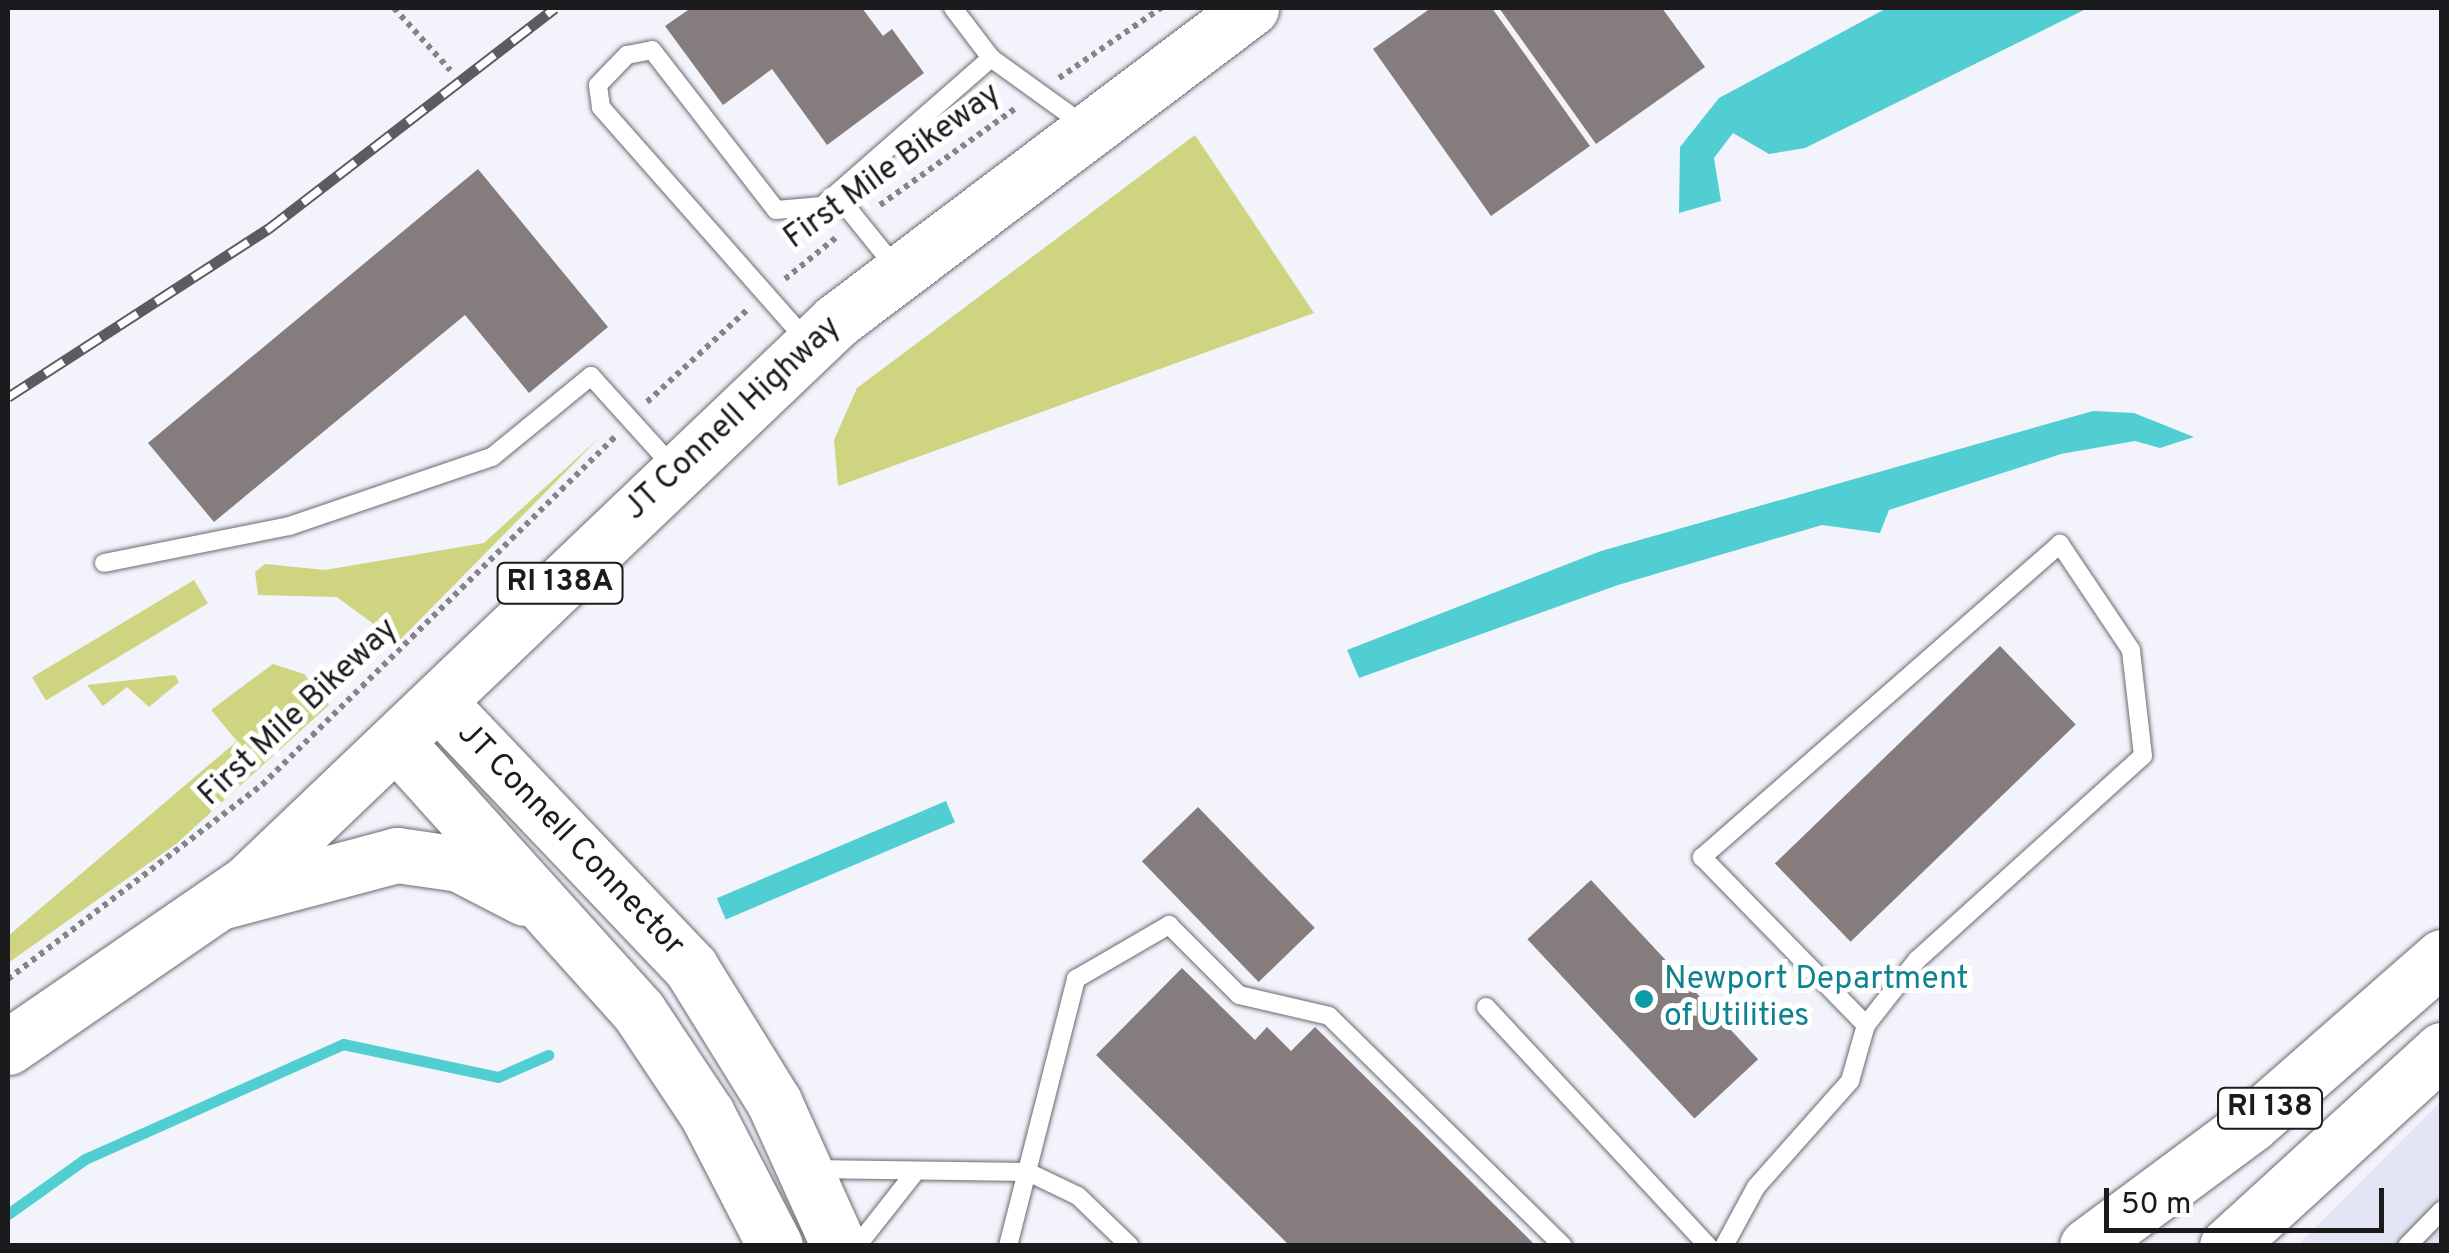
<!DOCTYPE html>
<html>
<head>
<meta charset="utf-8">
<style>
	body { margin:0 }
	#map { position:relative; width:2449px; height:1253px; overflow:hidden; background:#f3f3fb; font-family:Overpass,sans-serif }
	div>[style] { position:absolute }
	.built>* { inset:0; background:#e4e5f4 }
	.green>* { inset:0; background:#cfd480; transform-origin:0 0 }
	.water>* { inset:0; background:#51ced1; transform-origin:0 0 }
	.stream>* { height:11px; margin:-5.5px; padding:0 5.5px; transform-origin:5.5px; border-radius:5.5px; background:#51ced1 }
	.building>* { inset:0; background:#857d7d; transform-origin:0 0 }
	.path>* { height:6px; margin-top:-3px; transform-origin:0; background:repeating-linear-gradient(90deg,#848489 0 5px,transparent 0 10px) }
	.roads { filter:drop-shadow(0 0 2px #6a6a71) drop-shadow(0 0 2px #6a6a71) }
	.service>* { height:18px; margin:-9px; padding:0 9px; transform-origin:9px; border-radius:9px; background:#fff }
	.primary>* { height:55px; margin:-27.5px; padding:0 27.5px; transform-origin:27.5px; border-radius:27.5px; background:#fff }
	.trunk>* { height:55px; margin:-27.5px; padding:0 27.5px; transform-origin:27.5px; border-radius:27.5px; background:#fff }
	.motorway>* { height:55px; margin:-27.5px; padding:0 27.5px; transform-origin:27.5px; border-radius:27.5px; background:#fff }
	.rail>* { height:11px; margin-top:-5.5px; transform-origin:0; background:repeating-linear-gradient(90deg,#fff 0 22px,#5b5b60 0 44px); box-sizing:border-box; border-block:2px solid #5b5b60 }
	.dots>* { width:28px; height:28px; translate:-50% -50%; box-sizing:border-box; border:5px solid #fff; border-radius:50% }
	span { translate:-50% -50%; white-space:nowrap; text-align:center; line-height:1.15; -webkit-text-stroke:10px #fff; paint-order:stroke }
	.shield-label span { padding:2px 8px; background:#fff; border:2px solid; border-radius:8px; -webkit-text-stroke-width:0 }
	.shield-label { font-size:30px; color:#1b1b1e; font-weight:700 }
	.street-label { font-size:32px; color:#1b1b1e }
	.culture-label { font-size:32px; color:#0d838f }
	.left { translate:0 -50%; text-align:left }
	.frame { position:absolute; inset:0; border:10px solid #1b1b1e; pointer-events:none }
	.scale { position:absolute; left:2104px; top:1188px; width:280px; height:45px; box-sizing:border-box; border:5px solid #1b1b1e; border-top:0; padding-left:12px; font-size:30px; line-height:35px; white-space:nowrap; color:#1b1b1e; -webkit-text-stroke:8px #fff; paint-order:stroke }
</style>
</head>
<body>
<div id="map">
	<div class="built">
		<i style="clip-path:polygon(2441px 1101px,2441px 1245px,2298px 1245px)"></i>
	</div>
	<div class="green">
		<i style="clip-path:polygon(1195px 135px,1314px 313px,838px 486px,834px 440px,857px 388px)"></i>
		<i style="clip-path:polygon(599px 438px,398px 642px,337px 597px,258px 595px,255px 572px,265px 564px,325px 570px,484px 543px)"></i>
		<i style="left:194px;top:580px;width:27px;height:189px;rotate:59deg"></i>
		<i style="clip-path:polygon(273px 664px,304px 674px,329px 705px,176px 844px,8px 963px,8px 936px,237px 741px,211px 710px)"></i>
		<i style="clip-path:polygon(175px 675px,179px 682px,149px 707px,127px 687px,103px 706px,87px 685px)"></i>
	</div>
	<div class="water">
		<i style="clip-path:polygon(1887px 8px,2088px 8px,1805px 148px,1769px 154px,1733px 133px,1714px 158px,1721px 201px,1679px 213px,1680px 147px,1719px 98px)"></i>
		<i style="clip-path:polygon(2093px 411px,2134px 413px,2194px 437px,2160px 448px,2135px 441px,2061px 454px,1889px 510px,1880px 533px,1822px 525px,1618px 585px,1359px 678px,1347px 650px,1601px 551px)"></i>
		<i style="left:946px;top:801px;width:23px;height:249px;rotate:67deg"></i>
	</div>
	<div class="stream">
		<i style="left:8px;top:1214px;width:95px;rotate:-35.5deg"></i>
		<i style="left:85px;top:1159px;width:282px;rotate:-24deg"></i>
		<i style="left:343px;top:1044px;width:158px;rotate:12deg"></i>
		<i style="left:498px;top:1077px;width:55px;rotate:-23.7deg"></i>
	</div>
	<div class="building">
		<i style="clip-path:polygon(691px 8px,862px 8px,883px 36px,892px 29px,924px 73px,827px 145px,772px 69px,723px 105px,665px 26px)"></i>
		<i style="clip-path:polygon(1431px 8px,1492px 8px,1590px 146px,1491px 216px,1373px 49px)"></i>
		<i style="clip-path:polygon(1499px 8px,1662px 8px,1705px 67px,1596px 144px)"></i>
		<i style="clip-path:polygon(478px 169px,608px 327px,529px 393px,465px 315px,214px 522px,148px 443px)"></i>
		<i style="left:2000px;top:646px;width:109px;height:313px;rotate:46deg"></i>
		<i style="left:1198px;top:807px;width:168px;height:78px;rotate:46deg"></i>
		<i style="left:1591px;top:880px;width:245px;height:87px;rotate:47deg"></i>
		<i style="clip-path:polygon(1182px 968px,1255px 1040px,1267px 1027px,1291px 1051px,1315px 1027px,1536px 1246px,1290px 1246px,1096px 1055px)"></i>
	</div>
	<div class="path">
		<i style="left:394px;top:8px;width:84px;rotate:47.9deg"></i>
		<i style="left:1059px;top:78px;width:124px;rotate:-34.5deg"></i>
		<i style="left:880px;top:205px;width:167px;rotate:-35.5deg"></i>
		<i style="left:785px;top:279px;width:68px;rotate:-39.1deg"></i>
		<i style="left:647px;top:402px;width:137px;rotate:-42.6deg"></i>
		<i style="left:8px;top:979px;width:320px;rotate:-37.4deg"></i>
		<i style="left:262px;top:785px;width:496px;rotate:-44.6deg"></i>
	</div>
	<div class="roads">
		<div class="service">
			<i style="left:991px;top:58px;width:115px;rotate:35.8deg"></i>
			<i style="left:837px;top:195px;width:94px;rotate:51.1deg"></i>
			<i style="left:807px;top:341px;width:312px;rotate:-131.4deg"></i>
			<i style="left:601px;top:107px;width:22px;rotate:-98deg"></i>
			<i style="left:598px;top:85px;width:42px;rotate:-46deg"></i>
			<i style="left:627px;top:55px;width:25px;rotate:-11deg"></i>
			<i style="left:652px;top:50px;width:202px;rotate:52.2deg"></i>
			<i style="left:776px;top:210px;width:46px;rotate:-5deg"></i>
			<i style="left:822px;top:206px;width:225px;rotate:-41.2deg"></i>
			<i style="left:991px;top:58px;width:63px;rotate:-127.2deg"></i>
			<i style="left:104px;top:563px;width:189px;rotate:-11.3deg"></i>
			<i style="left:289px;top:526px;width:214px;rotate:-18.8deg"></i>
			<i style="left:492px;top:457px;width:128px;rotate:-39.3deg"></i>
			<i style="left:591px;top:376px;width:127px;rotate:47.9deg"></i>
			<i style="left:1486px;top:1007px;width:326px;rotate:47.1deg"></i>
			<i style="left:811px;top:1169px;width:217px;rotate:0.8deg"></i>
			<i style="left:1028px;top:1172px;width:55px;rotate:25.6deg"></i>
			<i style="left:1078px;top:1196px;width:72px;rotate:43.9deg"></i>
			<i style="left:857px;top:1246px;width:95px;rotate:-51.8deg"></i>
			<i style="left:1008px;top:1246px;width:276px;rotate:-75.7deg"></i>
			<i style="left:1076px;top:979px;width:108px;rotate:-30.1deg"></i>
			<i style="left:1169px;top:925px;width:99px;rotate:45deg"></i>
			<i style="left:1239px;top:995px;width:92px;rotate:13.1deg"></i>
			<i style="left:1329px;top:1016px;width:328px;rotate:44.5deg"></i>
			<i style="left:1724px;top:1246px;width:67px;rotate:-61.5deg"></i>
			<i style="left:1756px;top:1187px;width:142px;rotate:-48.4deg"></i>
			<i style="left:1850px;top:1081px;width:58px;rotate:-74.1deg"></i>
			<i style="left:1866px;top:1025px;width:83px;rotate:-51.9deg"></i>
			<i style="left:1917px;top:960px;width:304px;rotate:-42.1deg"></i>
			<i style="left:2143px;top:756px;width:107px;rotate:-96.5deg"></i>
			<i style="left:2131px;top:650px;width:128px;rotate:-123.8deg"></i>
			<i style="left:2060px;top:544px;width:476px;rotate:138.8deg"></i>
			<i style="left:1702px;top:857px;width:235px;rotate:45.7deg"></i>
			<i style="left:2407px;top:1246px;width:50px;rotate:-45.8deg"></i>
		</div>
		<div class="primary">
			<i style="left:438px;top:702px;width:367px;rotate:46.4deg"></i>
			<i style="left:691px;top:968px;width:158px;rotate:58.2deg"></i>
			<i style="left:774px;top:1102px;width:158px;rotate:65.7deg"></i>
			<i style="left:8px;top:1047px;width:291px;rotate:-34.5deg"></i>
			<i style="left:248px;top:882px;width:813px;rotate:-43.65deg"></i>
			<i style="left:836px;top:321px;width:520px;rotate:-37.02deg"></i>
		</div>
		<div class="trunk">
			<i style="left:2087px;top:1246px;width:203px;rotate:-36.6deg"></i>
			<i style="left:2250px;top:1125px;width:255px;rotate:-41.2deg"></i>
			<i style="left:2227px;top:1246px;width:291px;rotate:-42.4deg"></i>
		</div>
		<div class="motorway">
			<i style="left:397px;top:743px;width:362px;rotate:48deg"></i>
			<i style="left:639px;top:1012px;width:123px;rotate:56.3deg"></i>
			<i style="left:707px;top:1114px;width:148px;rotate:62.7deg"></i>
			<i style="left:224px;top:901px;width:179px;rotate:-14.9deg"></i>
			<i style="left:397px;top:855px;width:63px;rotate:8.3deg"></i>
			<i style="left:459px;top:864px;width:74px;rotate:27.3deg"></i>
		</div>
	</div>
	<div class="rail">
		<i style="left:8px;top:397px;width:310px;rotate:-32.9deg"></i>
		<i style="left:268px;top:229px;width:362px;rotate:-37.6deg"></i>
	</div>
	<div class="dots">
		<i style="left:1644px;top:999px;background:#0f9aa8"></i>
	</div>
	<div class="shield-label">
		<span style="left:560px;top:583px">RI 138A</span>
		<span style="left:2270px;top:1108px">RI 138</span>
	</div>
	<div class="street-label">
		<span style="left:893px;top:167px;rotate:-36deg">First Mile Bikeway</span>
		<span style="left:733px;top:419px;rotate:-43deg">JT Connell Highway</span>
		<span style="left:299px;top:713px;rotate:-43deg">First Mile Bikeway</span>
		<span style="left:570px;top:840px;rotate:46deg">JT Connell Connector</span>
	</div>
	<div class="culture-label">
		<span class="left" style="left:1664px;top:999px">Newport Department<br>of Utilities</span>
	</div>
	<div class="frame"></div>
	<div class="scale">50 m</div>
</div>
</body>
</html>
